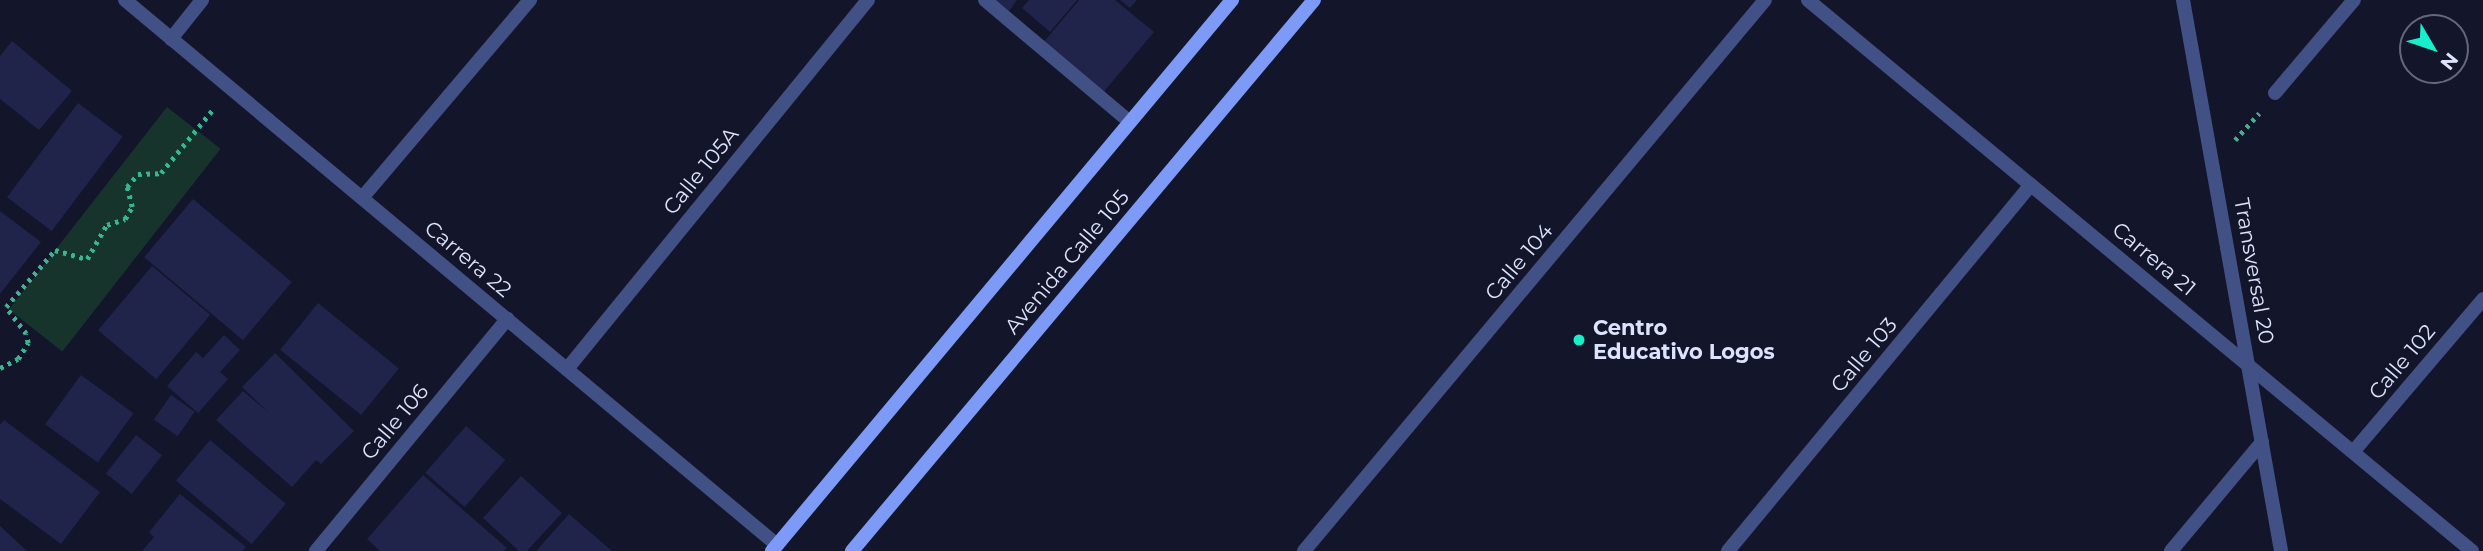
<!DOCTYPE html>
<html>
<head>
<meta charset="utf-8">
<style>
	body { margin:0 }
	#map { position:relative; width:2483px; height:551px; overflow:hidden; background:#13152a; font-family:Montserrat,sans-serif }
	div>[style] { position:absolute }
	.green>* { inset:0; background:#16342b; transform-origin:0 0 }
	.building>* { inset:0; background:#20234a; transform-origin:0 0 }
	.path>* { height:4.5px; margin-top:-2.25px; transform-origin:0; background:repeating-linear-gradient(90deg,#3ab58d 0 3.5px,transparent 0 8.5px) }
	.minor>* { height:14px; margin:-7px; padding:0 7px; transform-origin:7px; border-radius:7px; background:#425185 }
	.tertiary>* { height:14px; margin:-7px; padding:0 7px; transform-origin:7px; border-radius:7px; background:#425185 }
	.secondary>* { height:14px; margin:-7px; padding:0 7px; transform-origin:7px; border-radius:7px; background:#7c9af6 }
	.dots>* { width:19px; height:19px; translate:-50% -50%; box-sizing:border-box; border:4px solid #13152a; border-radius:50% }
	span { translate:-50% -50%; white-space:nowrap; text-align:center; line-height:1.15; -webkit-text-stroke:5px #13152a; paint-order:stroke }
	.street-label { font-size:21px; color:#dee3fd }
	.poi-label { font-size:21px; color:#dee3fd; font-weight:700 }
	.left { translate:0 -50%; text-align:left }
	.north { position:absolute; left:2399px; top:14px; width:70px; height:70px; box-sizing:border-box; background:#13152a; border:2px solid #64677e; border-radius:50%; rotate:129deg; font-size:19px; font-weight:700; line-height:28px; text-align:center; color:#dee3fd }
	.north::after { content:''; display:block; margin:auto; width:24px; height:32px; background:#19eecb; clip-path:polygon(50% 0,100% 100%,50% 72%,0 100%) }
</style>
</head>
<body>
<div id="map">
	<div class="green">
		<i style="left:167px;top:107px;width:68px;height:257px;rotate:38deg"></i>
	</div>
	<div class="building">
		<i style="clip-path:polygon(994px 0,1017px 0,1009px 11px)"></i>
		<i style="clip-path:polygon(1029px 0,1077px 0,1050px 32px,1022px 8px)"></i>
		<i style="clip-path:polygon(1079px 0,1115px 0,1154px 32px,1102px 94px,1042px 44px)"></i>
		<i style="clip-path:polygon(1120px 0,1137px 0,1130px 8px)"></i>
		<i style="clip-path:polygon(12px 41px,72px 91px,39px 130px,0 99px,0 56px)"></i>
		<i style="left:78px;top:103px;width:56px;height:118px;rotate:37deg"></i>
		<i style="left:193px;top:199px;width:129px;height:76px;rotate:40deg"></i>
		<i style="clip-path:polygon(0 211px,41px 242px,0 294px)"></i>
		<i style="left:152px;top:266px;width:76px;height:84px;rotate:40deg"></i>
		<i style="left:318px;top:303px;width:104px;height:60px;rotate:39deg"></i>
		<i style="clip-path:polygon(224px 335px,240px 350px,220px 372px,228px 379px,198px 413px,167px 386px,196px 352px,203px 358px)"></i>
		<i style="clip-path:polygon(275px 353px,354px 431px,321px 464px,316px 460px,292px 487px,216px 420px,243px 391px,268px 412px,242px 387px)"></i>
		<i style="left:81px;top:375px;width:65px;height:61px;rotate:36deg"></i>
		<i style="left:171px;top:395px;width:29px;height:30px;rotate:35deg"></i>
		<i style="clip-path:polygon(4px 420px,100px 492px,61px 544px,0 499px,0 425px)"></i>
		<i style="left:466px;top:426px;width:52px;height:62px;rotate:41deg"></i>
		<i style="left:136px;top:435px;width:33px;height:49px;rotate:38deg"></i>
		<i style="left:210px;top:440px;width:99px;height:53px;rotate:40deg"></i>
		<i style="clip-path:polygon(423px 475px,507px 548px,504px 551px,380px 551px,367px 539px)"></i>
		<i style="clip-path:polygon(521px 476px,562px 513px,527px 551px,519px 551px,483px 518px)"></i>
		<i style="clip-path:polygon(180px 494px,246px 547px,242px 551px,142px 551px,154px 537px,149px 532px)"></i>
		<i style="clip-path:polygon(569px 514px,612px 551px,536px 551px)"></i>
		<i style="clip-path:polygon(0 526px,27px 551px,0 551px)"></i>
	</div>
	<div class="path">
		<i style="left:2235px;top:140px;width:36px;rotate:-48deg"></i>
		<i style="left:0;top:368px;width:20px;rotate:-27deg"></i>
		<i style="left:18px;top:359px;width:19px;rotate:-58deg"></i>
		<i style="left:28px;top:343px;width:9px;rotate:-103deg"></i>
		<i style="left:26px;top:334px;width:34px;rotate:-127deg"></i>
		<i style="left:6px;top:307px;width:75px;rotate:-49.3deg"></i>
		<i style="left:55px;top:250px;width:33px;rotate:16deg"></i>
		<i style="left:87px;top:259px;width:39px;rotate:-60deg"></i>
		<i style="left:107px;top:225px;width:19px;rotate:-18deg"></i>
		<i style="left:125px;top:219px;width:14px;rotate:-60deg"></i>
		<i style="left:132px;top:207px;width:21px;rotate:-104deg"></i>
		<i style="left:127px;top:187px;width:17px;rotate:-50deg"></i>
		<i style="left:138px;top:174px;width:23px;rotate:-2deg"></i>
		<i style="left:161px;top:173px;width:84px;rotate:-50.8deg"></i>
	</div>
	<div class="minor">
		<i style="left:125px;top:0;width:850px;rotate:39.89deg"></i>
		<i style="left:985px;top:0;width:189px;rotate:40.1deg"></i>
		<i style="left:1808px;top:0;width:863px;rotate:39.69deg"></i>
		<i style="left:171px;top:39px;width:50px;rotate:-51.5deg"></i>
		<i style="left:2275px;top:93px;width:122px;rotate:-49.7deg"></i>
		<i style="left:362px;top:198px;width:260px;rotate:-49.7deg"></i>
		<i style="left:567px;top:369px;width:476px;rotate:-50.8deg"></i>
		<i style="left:2353px;top:452px;width:201px;rotate:-49.6deg"></i>
		<i style="left:316px;top:551px;width:301px;rotate:-50.5deg"></i>
		<i style="left:1304px;top:551px;width:718px;rotate:-50.08deg"></i>
		<i style="left:1728px;top:551px;width:475px;rotate:-50.4deg"></i>
		<i style="left:2171px;top:551px;width:142px;rotate:-50.1deg"></i>
	</div>
	<div class="tertiary">
		<i style="left:2183px;top:0;width:560px;rotate:79.91deg"></i>
	</div>
	<div class="secondary">
		<i style="left:772px;top:551px;width:718px;rotate:-50.14deg"></i>
		<i style="left:852px;top:551px;width:719px;rotate:-50.02deg"></i>
	</div>
	<div class="dots">
		<i style="left:1579px;top:340px;background:#19eecb"></i>
	</div>
	<div class="street-label">
		<span style="left:701px;top:171px;rotate:-51deg">Calle 105A</span>
		<span style="left:468px;top:259px;rotate:40deg">Carrera 22</span>
		<span style="left:2154px;top:259px;rotate:40deg">Carrera 21</span>
		<span style="left:1067px;top:262px;rotate:-50deg">Avenida Calle 105</span>
		<span style="left:1519px;top:262px;rotate:-50deg">Calle 104</span>
		<span style="left:2254px;top:271px;rotate:80deg">Transversal 20</span>
		<span style="left:1864px;top:355px;rotate:-50deg">Calle 103</span>
		<span style="left:2402px;top:362px;rotate:-50deg">Calle 102</span>
		<span style="left:395px;top:422px;rotate:-50deg">Calle 106</span>
	</div>
	<div class="poi-label">
		<span class="left" style="left:1593px;top:340px">Centro<br>Educativo Logos</span>
	</div>
	<div class="north">N</div>
</div>
</body>
</html>
